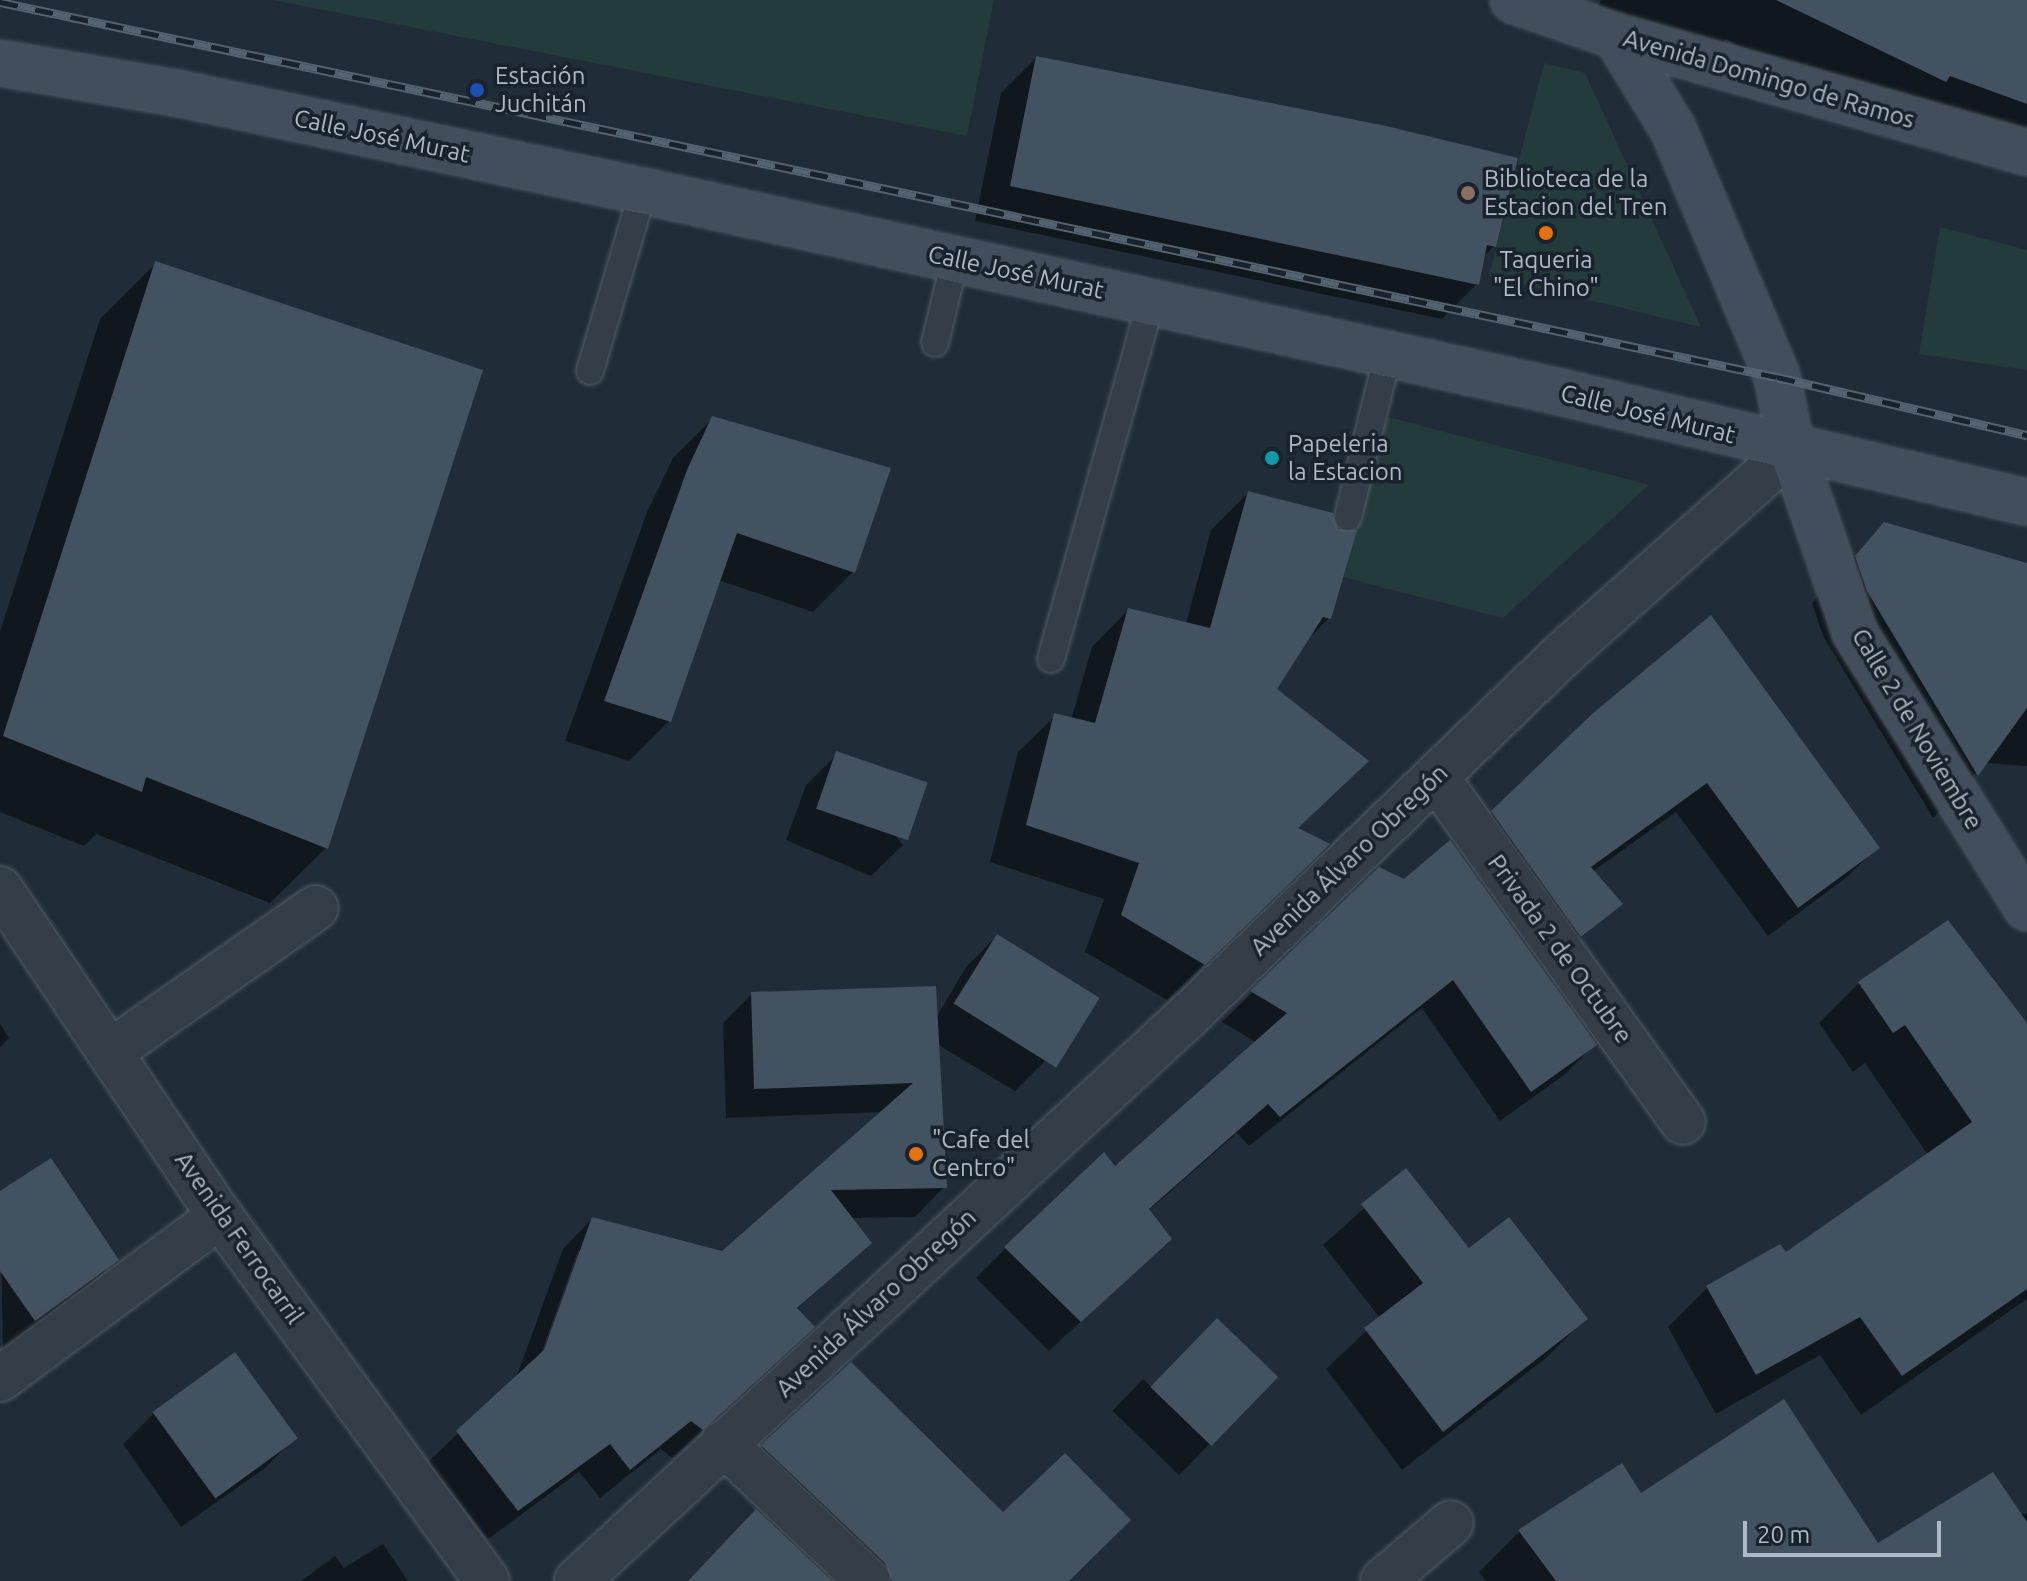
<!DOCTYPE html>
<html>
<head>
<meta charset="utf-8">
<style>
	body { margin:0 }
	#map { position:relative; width:2027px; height:1581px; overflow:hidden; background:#202d38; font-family:Ubuntu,sans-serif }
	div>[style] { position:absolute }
	.green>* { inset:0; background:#233b3b }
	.shadow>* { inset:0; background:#0007; transform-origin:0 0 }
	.building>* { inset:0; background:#435260; transform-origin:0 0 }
	.roads { filter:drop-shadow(0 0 2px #515c66) drop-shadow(0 0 2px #515c66) }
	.lane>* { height:26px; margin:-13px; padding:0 13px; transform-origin:13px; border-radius:13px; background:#343e49 }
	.street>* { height:44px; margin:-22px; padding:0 22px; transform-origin:22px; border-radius:22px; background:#343e49 }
	.secondary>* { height:44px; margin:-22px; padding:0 22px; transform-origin:22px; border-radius:22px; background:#424e5c }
	.rail>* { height:9px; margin-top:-4.5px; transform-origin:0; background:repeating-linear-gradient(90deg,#19232d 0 18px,#556370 0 36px); box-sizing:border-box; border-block:2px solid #556370 }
	.dots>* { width:22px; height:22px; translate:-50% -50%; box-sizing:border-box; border:4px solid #19232d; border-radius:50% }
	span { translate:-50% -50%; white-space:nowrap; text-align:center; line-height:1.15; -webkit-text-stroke:7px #19232d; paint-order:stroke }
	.poi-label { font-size:24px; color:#aeb9c5 }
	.left { translate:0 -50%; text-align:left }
	.street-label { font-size:24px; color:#aeb9c5 }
	.scale { position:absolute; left:1743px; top:1521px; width:198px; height:36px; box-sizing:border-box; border:4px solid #aeb9c5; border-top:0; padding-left:10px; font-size:24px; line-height:28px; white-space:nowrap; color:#aeb9c5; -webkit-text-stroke:6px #19232d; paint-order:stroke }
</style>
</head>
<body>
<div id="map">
	<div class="green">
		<i style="clip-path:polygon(273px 0,994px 0,967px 136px)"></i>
		<i style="clip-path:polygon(1544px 63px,1585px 73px,1701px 327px,1489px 276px)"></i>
		<i style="clip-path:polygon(1940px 227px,2027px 250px,2027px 370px,1919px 354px)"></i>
		<i style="clip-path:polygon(1387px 417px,1649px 485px,1503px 618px,1343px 577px)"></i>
	</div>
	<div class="shadow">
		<i style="clip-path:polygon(1601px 0,2027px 0,2027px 137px,1801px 84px,1726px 39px,1698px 68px,1598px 6px)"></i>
		<i style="clip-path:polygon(1036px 58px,1494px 246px,1483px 257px,1477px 284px,1442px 319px,975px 221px,1001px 93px)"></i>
		<i style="clip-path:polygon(156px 263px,326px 848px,270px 903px,96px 834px,84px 846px,0 812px,0 632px,100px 319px)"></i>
		<i style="clip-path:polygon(713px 418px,853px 572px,813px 612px,718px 580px,669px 721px,629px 761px,565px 741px,647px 512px,673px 458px)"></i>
		<i style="clip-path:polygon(1248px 493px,1329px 618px,1303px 644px,1275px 689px,1296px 830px,1291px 880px,1167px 1000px,1085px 952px,1104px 899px,990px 862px,1018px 752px,1055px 716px,1071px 720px,1092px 647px,1128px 610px,1186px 624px,1211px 530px)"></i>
		<i style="clip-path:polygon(1885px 524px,2027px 565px,2027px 766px,1985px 763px,1933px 818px,1823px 636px,1812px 603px)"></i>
		<i style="clip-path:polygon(1594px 715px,1877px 847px,1847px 877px,1768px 936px,1676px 812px,1592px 872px,1620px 904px,1550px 965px,1462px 842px)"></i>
		<i style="clip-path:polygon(837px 754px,903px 845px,871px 876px,786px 840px,806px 785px)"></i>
		<i style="clip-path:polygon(1379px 869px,1404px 881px,1594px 1045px,1564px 1075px,1500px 1121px,1422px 1008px,1249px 1146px,1237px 1133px,1148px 1211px,1169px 1239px,1049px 1351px,976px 1278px,1006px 1248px,1115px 1169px,1256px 1042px,1222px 1022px)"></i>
		<i style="clip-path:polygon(1947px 923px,2027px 1027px,2027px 1299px,1861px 1415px,1820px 1355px,1716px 1414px,1668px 1327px,1708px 1287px,1785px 1255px,1928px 1155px,1865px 1063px,1853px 1072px,1819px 1023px,1859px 983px)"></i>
		<i style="clip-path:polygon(evenodd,997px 936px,1046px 1060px,1015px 1091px,937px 1044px,944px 1187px,915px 1217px,850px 1218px,870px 1243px,796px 1310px,783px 1356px,672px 1458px,661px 1449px,600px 1498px,579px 1472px,488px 1539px,428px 1462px,516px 1378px,563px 1249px,592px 1219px,722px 1253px,883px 1112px,726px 1118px,723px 1023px,752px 994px,936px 1018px,966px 967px,997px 936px,578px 1251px,582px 1251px,543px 1360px,539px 1359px,578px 1251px)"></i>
		<i style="clip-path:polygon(0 1024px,9px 1038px,0 1047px)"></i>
		<i style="clip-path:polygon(1406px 1171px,1468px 1251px,1585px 1319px,1546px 1358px,1402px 1470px,1326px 1369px,1380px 1318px,1323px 1245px)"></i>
		<i style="clip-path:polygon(0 1193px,117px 1259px,85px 1290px,3px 1351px)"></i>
		<i style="left:1143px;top:1379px;width:93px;height:44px;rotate:44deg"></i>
		<i style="clip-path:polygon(154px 1413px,295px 1438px,264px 1469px,181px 1527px,123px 1444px)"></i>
		<i style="clip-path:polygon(762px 1446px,1066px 1581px,841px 1581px,732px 1477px)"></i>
		<i style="clip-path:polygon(1621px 1466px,1641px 1496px,1878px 1546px,2027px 1513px,2027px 1581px,1486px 1581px,1479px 1572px,1519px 1532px)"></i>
		<i style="clip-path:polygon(383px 1544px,408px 1581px,301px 1581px,335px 1556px,344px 1568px)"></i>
	</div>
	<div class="building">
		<i style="clip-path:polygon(1776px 0,2027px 0,2027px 104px,1950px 76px,1946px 82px)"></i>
		<i style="clip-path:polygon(1036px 56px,1386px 126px,1518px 158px,1496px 247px,1487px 245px,1479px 285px,1010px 186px)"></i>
		<i style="clip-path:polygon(155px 261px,483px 370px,328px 849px,146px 777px,142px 792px,3px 736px)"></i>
		<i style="clip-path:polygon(712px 416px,891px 468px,855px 573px,737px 533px,671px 722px,604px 701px,687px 470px)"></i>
		<i style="clip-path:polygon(1248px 491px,1333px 513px,1338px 529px,1357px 530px,1331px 619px,1323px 617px,1277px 689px,1369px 761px,1298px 828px,1330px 844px,1205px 965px,1121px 915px,1139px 863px,1026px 825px,1054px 713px,1095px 723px,1128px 608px,1210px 628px)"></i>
		<i style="clip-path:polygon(1884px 522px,2027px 563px,2027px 708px,1978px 776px,1867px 591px,1855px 556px)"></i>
		<i style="clip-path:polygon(1711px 615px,1880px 848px,1798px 908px,1707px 783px,1591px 867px,1623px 904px,1581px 937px,1491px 811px,1592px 714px)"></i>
		<i style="left:836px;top:751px;width:97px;height:61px;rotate:19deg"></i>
		<i style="clip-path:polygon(1450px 840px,1597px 1045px,1531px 1092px,1453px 980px,1280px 1117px,1268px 1104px,1149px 1209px,1172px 1239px,1081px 1322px,1004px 1247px,1104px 1152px,1115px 1166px,1287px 1013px,1250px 991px,1379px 867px,1404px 879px)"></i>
		<i style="clip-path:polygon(1948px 920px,2027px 1023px,2027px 1289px,1902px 1376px,1860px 1317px,1756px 1375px,1706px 1286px,1780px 1244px,1786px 1252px,1972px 1122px,1905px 1025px,1893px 1033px,1858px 982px)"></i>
		<i style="left:997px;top:934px;width:121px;height:82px;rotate:32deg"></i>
		<i style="clip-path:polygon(936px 986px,947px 1188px,831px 1190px,872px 1243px,797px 1308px,815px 1327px,703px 1430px,691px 1421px,630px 1470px,610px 1444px,518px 1511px,456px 1431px,544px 1350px,592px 1217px,722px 1251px,913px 1083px,754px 1089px,751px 992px)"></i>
		<i style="clip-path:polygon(51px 1158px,119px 1260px,35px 1321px,0 1271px,0 1191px)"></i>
		<i style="clip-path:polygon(1406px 1168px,1469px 1248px,1509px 1217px,1588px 1319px,1443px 1432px,1364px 1328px,1423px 1283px,1361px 1204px)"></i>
		<i style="left:1217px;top:1318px;width:85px;height:96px;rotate:44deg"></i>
		<i style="left:235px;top:1352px;width:107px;height:102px;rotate:54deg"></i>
		<i style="clip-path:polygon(851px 1362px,1003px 1512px,1065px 1453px,1131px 1520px,1069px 1581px,892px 1581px,885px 1563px,761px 1445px)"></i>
		<i style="clip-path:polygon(1784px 1399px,1878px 1543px,1993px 1472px,2027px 1522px,2027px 1581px,1556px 1581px,1518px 1530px,1622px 1463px,1641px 1493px)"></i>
		<i style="clip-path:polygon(756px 1509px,832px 1581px,688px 1581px)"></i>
	</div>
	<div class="roads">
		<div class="lane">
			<i style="left:935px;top:343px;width:86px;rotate:-76.6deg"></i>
			<i style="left:590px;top:371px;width:188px;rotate:-73.6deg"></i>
			<i style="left:1348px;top:517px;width:168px;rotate:-76.2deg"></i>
			<i style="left:1051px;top:659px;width:372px;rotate:-74.4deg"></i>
		</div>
		<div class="street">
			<i style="left:1436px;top:777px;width:424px;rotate:54.4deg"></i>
			<i style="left:0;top:889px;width:394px;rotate:56.1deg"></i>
			<i style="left:220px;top:1216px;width:452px;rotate:53.8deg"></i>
			<i style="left:110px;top:1052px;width:251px;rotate:-35deg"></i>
			<i style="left:0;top:1379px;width:274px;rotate:-36.5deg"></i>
			<i style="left:723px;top:1443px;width:200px;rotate:43.6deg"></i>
			<i style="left:577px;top:1581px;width:835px;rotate:-42.77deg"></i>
			<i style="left:1190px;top:1014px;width:518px;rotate:-43.98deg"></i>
			<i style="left:1563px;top:654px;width:307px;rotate:-41.7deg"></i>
			<i style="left:1383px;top:1581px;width:89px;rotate:-40.5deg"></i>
		</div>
		<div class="secondary">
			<i style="left:1513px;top:0;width:109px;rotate:19.3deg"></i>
			<i style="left:1616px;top:36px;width:427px;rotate:15.8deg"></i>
			<i style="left:1616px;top:36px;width:109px;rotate:58.5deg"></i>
			<i style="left:1673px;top:129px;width:269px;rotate:67.2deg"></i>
			<i style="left:1777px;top:377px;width:75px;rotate:78.4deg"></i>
			<i style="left:1792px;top:450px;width:194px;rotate:71deg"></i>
			<i style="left:1855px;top:633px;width:324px;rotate:58deg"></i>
			<i style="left:0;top:63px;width:184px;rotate:9.7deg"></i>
			<i style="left:181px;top:94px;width:472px;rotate:11.9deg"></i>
			<i style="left:643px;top:191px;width:939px;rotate:12.36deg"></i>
			<i style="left:1560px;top:392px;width:480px;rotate:13.3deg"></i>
		</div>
	</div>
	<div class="rail">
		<i style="left:0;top:2px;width:1816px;rotate:11.92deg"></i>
		<i style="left:1777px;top:377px;width:257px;rotate:13.1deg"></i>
	</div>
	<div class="dots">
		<i style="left:477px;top:90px;background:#1a4fb4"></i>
		<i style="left:1468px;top:193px;background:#8d6e63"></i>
		<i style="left:1546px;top:233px;background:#e8710a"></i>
		<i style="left:1272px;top:458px;background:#0f9aa8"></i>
		<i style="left:916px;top:1154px;background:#e8710a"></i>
	</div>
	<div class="poi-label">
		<span class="left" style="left:495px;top:90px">Estación<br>Juchitán</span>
		<span class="left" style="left:1484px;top:193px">Biblioteca de la<br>Estacion del Tren</span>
		<span style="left:1546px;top:274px">Taqueria<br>"El Chino"</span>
		<span class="left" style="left:1288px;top:458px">Papeleria<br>la Estacion</span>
		<span class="left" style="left:932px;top:1154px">"Cafe del<br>Centro"</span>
	</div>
	<div class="street-label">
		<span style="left:1769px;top:79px;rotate:16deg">Avenida Domingo de Ramos</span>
		<span style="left:382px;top:136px;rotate:12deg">Calle José Murat</span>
		<span style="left:1016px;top:272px;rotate:12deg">Calle José Murat</span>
		<span style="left:1648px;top:414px;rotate:14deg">Calle José Murat</span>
		<span style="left:1917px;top:729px;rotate:59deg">Calle 2 de Noviembre</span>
		<span style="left:1349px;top:860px;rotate:-44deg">Avenida Álvaro Obregón</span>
		<span style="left:1560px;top:949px;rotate:54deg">Privada 2 de Octubre</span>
		<span style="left:239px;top:1238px;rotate:55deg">Avenida Ferrocarril</span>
		<span style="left:876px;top:1303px;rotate:-43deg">Avenida Álvaro Obregón</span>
	</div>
	<div class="scale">20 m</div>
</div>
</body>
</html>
